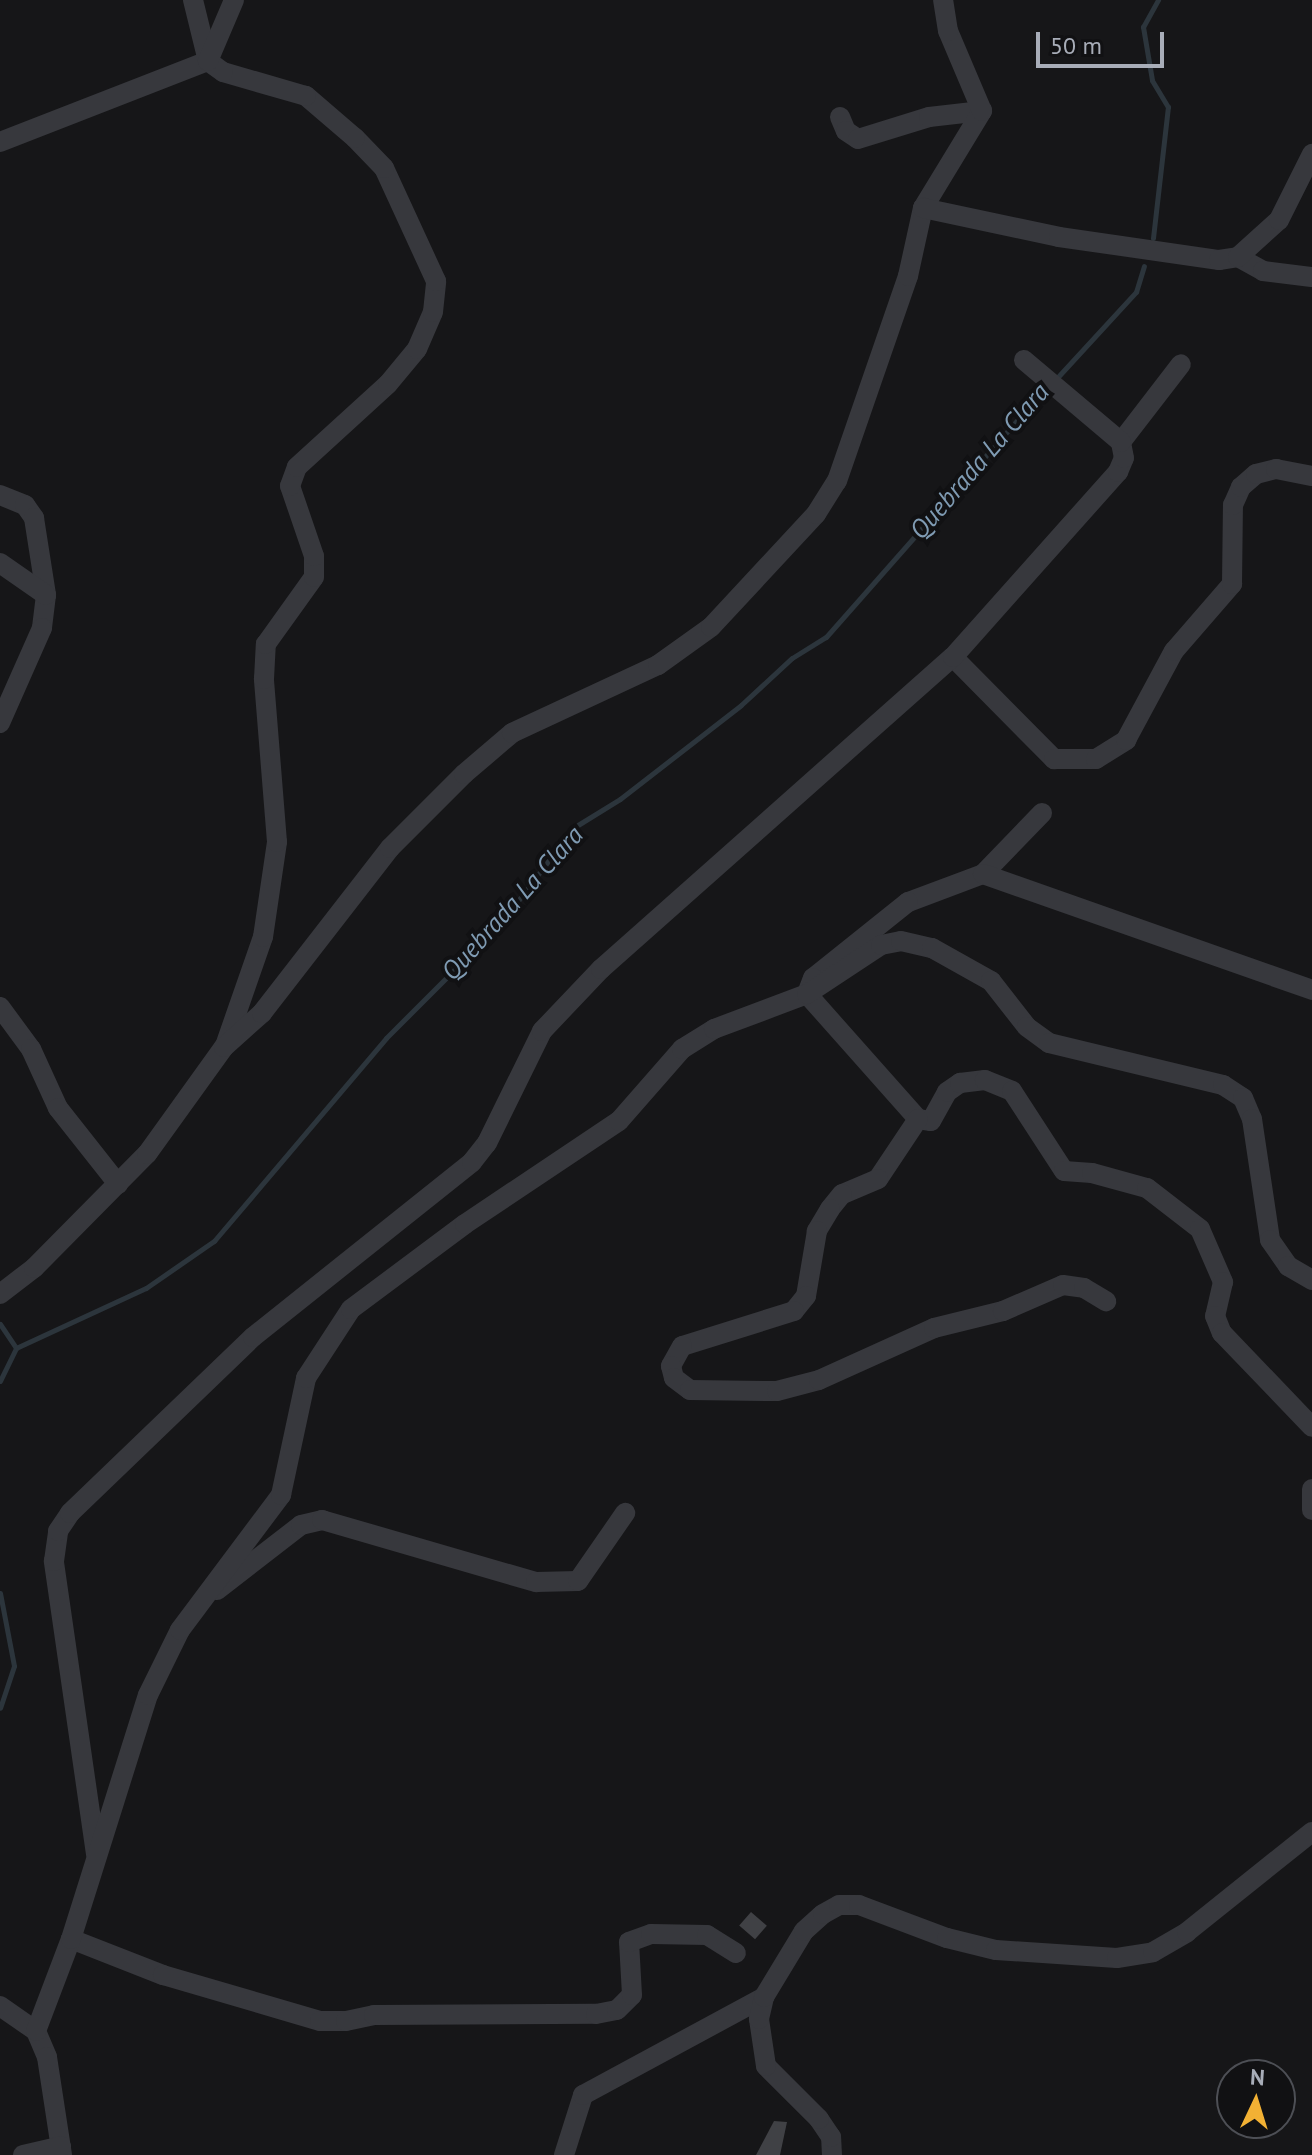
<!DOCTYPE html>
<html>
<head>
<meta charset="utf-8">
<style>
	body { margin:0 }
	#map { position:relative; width:1312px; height:2155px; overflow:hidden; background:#161618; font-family:"PT Sans",sans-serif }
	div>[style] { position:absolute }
	.stream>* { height:5px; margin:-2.5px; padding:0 2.5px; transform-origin:2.5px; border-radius:2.5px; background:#2c353c }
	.building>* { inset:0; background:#404145; transform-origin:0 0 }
	.minor>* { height:20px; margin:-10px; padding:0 10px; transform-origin:10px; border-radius:10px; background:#37383d }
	span { translate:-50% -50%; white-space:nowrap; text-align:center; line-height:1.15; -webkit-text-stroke:8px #111113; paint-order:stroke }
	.water-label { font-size:26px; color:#7f9bb3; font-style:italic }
	.north { position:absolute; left:1216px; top:2059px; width:80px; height:80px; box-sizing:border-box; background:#111113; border:2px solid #4d4f55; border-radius:50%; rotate:4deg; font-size:22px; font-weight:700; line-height:32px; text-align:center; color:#a8adb8 }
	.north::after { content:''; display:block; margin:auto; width:28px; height:36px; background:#f2b134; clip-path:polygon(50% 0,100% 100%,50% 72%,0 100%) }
	.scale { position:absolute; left:1036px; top:32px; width:128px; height:36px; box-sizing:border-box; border:4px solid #a8adb8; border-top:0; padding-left:10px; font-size:24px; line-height:28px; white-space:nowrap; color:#a8adb8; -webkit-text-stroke:6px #111113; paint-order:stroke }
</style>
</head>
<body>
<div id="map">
	<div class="stream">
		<i style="left:1153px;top:238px;width:132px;rotate:-83.5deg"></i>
		<i style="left:1168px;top:107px;width:31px;rotate:-121deg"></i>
		<i style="left:1152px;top:80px;width:54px;rotate:-99.6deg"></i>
		<i style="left:1143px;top:27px;width:31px;rotate:-61deg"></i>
		<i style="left:1055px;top:380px;width:120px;rotate:-47.4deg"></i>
		<i style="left:1136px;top:292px;width:27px;rotate:-73deg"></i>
		<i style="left:0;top:1324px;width:29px;rotate:56deg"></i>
		<i style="left:0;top:1381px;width:37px;rotate:-64deg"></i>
		<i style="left:16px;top:1348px;width:143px;rotate:-24.8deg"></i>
		<i style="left:146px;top:1288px;width:83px;rotate:-34.7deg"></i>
		<i style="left:214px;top:1241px;width:266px;rotate:-49.7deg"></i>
		<i style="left:386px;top:1038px;width:164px;rotate:-45deg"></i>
		<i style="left:502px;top:922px;width:118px;rotate:-52.9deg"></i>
		<i style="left:573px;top:828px;width:55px;rotate:-31.7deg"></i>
		<i style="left:620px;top:799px;width:153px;rotate:-37.8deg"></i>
		<i style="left:741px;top:705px;width:69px;rotate:-42.7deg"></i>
		<i style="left:792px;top:658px;width:40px;rotate:-32deg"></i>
		<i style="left:826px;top:637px;width:334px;rotate:-48.6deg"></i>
		<i style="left:0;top:1593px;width:74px;rotate:79.1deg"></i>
		<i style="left:14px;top:1666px;width:44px;rotate:108.4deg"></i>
	</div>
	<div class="building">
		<i style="left:751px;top:1912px;width:21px;height:18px;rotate:41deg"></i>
		<i style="clip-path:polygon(774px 2121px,787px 2122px,780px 2155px,756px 2155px)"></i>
	</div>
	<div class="minor">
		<i style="left:840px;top:117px;width:15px;rotate:67deg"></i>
		<i style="left:846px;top:131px;width:14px;rotate:34deg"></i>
		<i style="left:858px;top:139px;width:74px;rotate:-17.2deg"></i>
		<i style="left:929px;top:117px;width:53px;rotate:-6.5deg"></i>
		<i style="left:0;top:142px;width:223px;rotate:-21.3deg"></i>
		<i style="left:208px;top:61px;width:63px;rotate:-103.8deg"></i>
		<i style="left:923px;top:208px;width:114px;rotate:-58.7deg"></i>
		<i style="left:982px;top:111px;width:87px;rotate:-113deg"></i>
		<i style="left:948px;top:31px;width:31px;rotate:-99deg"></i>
		<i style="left:1238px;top:257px;width:29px;rotate:29deg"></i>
		<i style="left:1263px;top:271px;width:49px;rotate:7deg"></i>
		<i style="left:1121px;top:442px;width:98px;rotate:-52.4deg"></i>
		<i style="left:0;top:495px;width:27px;rotate:22deg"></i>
		<i style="left:25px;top:505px;width:16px;rotate:55deg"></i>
		<i style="left:34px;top:518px;width:78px;rotate:81.1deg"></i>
		<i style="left:46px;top:595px;width:33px;rotate:97deg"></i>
		<i style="left:42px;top:628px;width:104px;rotate:113.9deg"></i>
		<i style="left:0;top:563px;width:56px;rotate:34.8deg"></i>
		<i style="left:953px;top:657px;width:144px;rotate:45.3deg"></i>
		<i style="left:1054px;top:759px;width:42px"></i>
		<i style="left:1096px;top:759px;width:36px;rotate:-32deg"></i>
		<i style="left:1126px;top:740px;width:101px;rotate:-61.7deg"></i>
		<i style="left:1174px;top:651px;width:89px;rotate:-49.1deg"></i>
		<i style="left:1232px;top:584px;width:79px;rotate:-89.3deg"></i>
		<i style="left:1233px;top:505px;width:20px;rotate:-66deg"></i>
		<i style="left:1241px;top:487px;width:20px;rotate:-41deg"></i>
		<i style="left:1256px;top:474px;width:21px;rotate:-14deg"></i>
		<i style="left:1276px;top:469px;width:37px;rotate:11deg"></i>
		<i style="left:1042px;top:813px;width:85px;rotate:134deg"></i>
		<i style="left:983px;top:874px;width:80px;rotate:159.5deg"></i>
		<i style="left:908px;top:902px;width:122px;rotate:141.3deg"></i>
		<i style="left:813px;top:978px;width:17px;rotate:111deg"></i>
		<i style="left:807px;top:994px;width:167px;rotate:48.4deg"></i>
		<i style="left:918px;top:1119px;width:13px;rotate:9deg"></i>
		<i style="left:931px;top:1121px;width:33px;rotate:-61deg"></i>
		<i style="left:947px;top:1092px;width:16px;rotate:-35deg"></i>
		<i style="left:960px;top:1083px;width:25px;rotate:-7deg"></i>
		<i style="left:985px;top:1080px;width:29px;rotate:22deg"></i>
		<i style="left:1012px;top:1091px;width:95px;rotate:57deg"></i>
		<i style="left:1064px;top:1171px;width:28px;rotate:4deg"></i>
		<i style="left:1092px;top:1173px;width:57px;rotate:15.3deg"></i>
		<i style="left:1147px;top:1188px;width:67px;rotate:37.7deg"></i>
		<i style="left:1200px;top:1229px;width:58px;rotate:66.5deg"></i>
		<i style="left:1223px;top:1282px;width:35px;rotate:103deg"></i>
		<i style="left:1215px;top:1316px;width:18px;rotate:68deg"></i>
		<i style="left:1222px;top:1333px;width:130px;rotate:46.2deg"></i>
		<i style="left:983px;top:874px;width:349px;rotate:19.4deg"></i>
		<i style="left:0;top:1007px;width:52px;rotate:53.6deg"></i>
		<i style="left:31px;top:1049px;width:65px;rotate:65.4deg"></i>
		<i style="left:58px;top:1108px;width:97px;rotate:51.7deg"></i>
		<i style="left:226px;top:1043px;width:112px;rotate:-70.8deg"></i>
		<i style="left:263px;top:937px;width:96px;rotate:-81.6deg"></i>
		<i style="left:277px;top:842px;width:164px;rotate:-94.6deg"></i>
		<i style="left:264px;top:679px;width:35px;rotate:-87deg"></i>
		<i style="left:266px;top:644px;width:82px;rotate:-54.4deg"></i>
		<i style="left:314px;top:577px;width:21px;rotate:-90deg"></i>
		<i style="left:314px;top:556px;width:74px;rotate:-108.9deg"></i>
		<i style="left:290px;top:486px;width:20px;rotate:-70deg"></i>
		<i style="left:297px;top:467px;width:123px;rotate:-42.4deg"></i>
		<i style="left:388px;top:384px;width:45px;rotate:-50.4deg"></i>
		<i style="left:417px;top:349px;width:40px;rotate:-66.6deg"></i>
		<i style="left:433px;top:312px;width:31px;rotate:-84deg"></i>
		<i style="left:436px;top:281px;width:124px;rotate:-114.7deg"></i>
		<i style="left:384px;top:168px;width:42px;rotate:-134deg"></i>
		<i style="left:355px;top:138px;width:65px;rotate:-139.4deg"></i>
		<i style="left:306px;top:96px;width:86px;rotate:-163.9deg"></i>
		<i style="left:223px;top:72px;width:19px;rotate:-144deg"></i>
		<i style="left:208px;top:61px;width:66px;rotate:-66.9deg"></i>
		<i style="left:918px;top:1119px;width:72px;rotate:123.7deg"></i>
		<i style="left:878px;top:1179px;width:39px;rotate:157deg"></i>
		<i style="left:842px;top:1194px;width:19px;rotate:129deg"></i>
		<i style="left:830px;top:1209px;width:26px;rotate:121deg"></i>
		<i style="left:817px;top:1231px;width:66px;rotate:99.6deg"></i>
		<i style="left:806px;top:1296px;width:19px;rotate:129deg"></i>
		<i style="left:794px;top:1311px;width:117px;rotate:162.6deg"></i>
		<i style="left:682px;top:1346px;width:23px;rotate:119deg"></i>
		<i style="left:671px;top:1366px;width:12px;rotate:76deg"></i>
		<i style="left:674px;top:1378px;width:20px;rotate:37deg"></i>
		<i style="left:690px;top:1390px;width:87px;rotate:0.7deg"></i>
		<i style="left:777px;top:1391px;width:43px;rotate:-14.7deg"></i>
		<i style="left:819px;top:1380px;width:126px;rotate:-24.3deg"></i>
		<i style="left:934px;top:1328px;width:71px;rotate:-13.8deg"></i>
		<i style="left:1003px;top:1311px;width:65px;rotate:-23.4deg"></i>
		<i style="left:1063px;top:1285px;width:21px;rotate:8deg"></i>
		<i style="left:1084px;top:1288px;width:26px;rotate:31deg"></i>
		<i style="left:0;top:1294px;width:43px;rotate:-37.4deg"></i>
		<i style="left:34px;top:1268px;width:161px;rotate:-45.3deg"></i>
		<i style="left:147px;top:1154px;width:132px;rotate:-54.3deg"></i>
		<i style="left:224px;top:1047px;width:51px;rotate:-41.8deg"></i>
		<i style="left:262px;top:1013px;width:209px;rotate:-52.2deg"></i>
		<i style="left:390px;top:848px;width:105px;rotate:-45deg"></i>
		<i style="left:464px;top:774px;width:63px;rotate:-40.5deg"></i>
		<i style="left:512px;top:733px;width:161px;rotate:-25deg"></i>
		<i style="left:658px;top:665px;width:65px;rotate:-35.6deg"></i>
		<i style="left:711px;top:627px;width:154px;rotate:-47.1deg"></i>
		<i style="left:816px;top:514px;width:39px;rotate:-58deg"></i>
		<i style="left:837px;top:481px;width:217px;rotate:-70.9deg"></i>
		<i style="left:908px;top:276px;width:70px;rotate:-77.6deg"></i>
		<i style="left:923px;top:208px;width:139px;rotate:12deg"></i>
		<i style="left:1059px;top:237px;width:162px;rotate:8.2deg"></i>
		<i style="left:1219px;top:260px;width:19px;rotate:-9deg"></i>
		<i style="left:1238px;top:257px;width:55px;rotate:-42.1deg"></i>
		<i style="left:1279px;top:220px;width:74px;rotate:-63.4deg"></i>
		<i style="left:1312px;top:1489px;width:21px;rotate:90deg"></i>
		<i style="left:217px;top:1590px;width:106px;rotate:-37.7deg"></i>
		<i style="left:301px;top:1525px;width:22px;rotate:-13deg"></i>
		<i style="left:322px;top:1520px;width:223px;rotate:16.2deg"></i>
		<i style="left:536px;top:1582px;width:42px;rotate:-1.4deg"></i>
		<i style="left:578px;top:1581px;width:83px;rotate:-55.3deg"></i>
		<i style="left:96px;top:1854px;width:296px;rotate:-98.2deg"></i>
		<i style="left:54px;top:1561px;width:30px;rotate:-82deg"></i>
		<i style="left:58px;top:1531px;width:22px;rotate:-56deg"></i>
		<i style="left:70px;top:1513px;width:254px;rotate:-43.9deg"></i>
		<i style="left:253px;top:1337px;width:280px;rotate:-38.6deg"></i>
		<i style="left:472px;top:1162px;width:24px;rotate:-52deg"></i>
		<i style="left:487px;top:1143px;width:125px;rotate:-63.8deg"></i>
		<i style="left:542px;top:1031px;width:86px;rotate:-46.4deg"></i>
		<i style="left:601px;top:969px;width:470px;rotate:-41.6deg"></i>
		<i style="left:953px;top:657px;width:248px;rotate:-48.3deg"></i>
		<i style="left:1118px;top:472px;width:15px;rotate:-67deg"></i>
		<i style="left:1124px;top:458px;width:16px;rotate:-101deg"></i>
		<i style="left:1121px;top:442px;width:127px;rotate:-139.8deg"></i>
		<i style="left:71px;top:1939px;width:99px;rotate:21.4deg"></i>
		<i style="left:163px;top:1975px;width:164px;rotate:16.3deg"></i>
		<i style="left:320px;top:2021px;width:26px"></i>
		<i style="left:346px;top:2021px;width:29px;rotate:-12deg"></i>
		<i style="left:374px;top:2015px;width:222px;rotate:-0.3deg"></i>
		<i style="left:596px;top:2014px;width:21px;rotate:-11deg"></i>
		<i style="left:617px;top:2010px;width:21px;rotate:-45deg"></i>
		<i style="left:632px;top:1995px;width:53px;rotate:-93.2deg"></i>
		<i style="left:629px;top:1942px;width:23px;rotate:-20deg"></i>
		<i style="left:651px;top:1934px;width:56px;rotate:1deg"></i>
		<i style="left:707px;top:1935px;width:34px;rotate:32deg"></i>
		<i style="left:0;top:2006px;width:44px;rotate:34.8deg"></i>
		<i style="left:36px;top:2031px;width:28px;rotate:67deg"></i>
		<i style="left:47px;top:2057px;width:99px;rotate:81.3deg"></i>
		<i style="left:36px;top:2031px;width:98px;rotate:-69.2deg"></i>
		<i style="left:71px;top:1939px;width:256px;rotate:-72.5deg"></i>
		<i style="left:148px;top:1695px;width:72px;rotate:-63.8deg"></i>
		<i style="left:180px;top:1630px;width:169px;rotate:-53.2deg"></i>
		<i style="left:281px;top:1495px;width:120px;rotate:-77.9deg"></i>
		<i style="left:306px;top:1378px;width:82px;rotate:-56.9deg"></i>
		<i style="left:351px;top:1309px;width:142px;rotate:-36.7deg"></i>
		<i style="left:465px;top:1224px;width:185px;rotate:-33.8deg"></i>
		<i style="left:619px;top:1121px;width:96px;rotate:-48.8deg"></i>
		<i style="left:682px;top:1049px;width:38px;rotate:-32deg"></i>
		<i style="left:714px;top:1029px;width:99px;rotate:-20.6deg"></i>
		<i style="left:807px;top:994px;width:89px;rotate:-33.5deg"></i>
		<i style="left:881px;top:945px;width:20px;rotate:-11deg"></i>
		<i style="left:901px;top:941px;width:32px;rotate:13deg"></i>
		<i style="left:932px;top:948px;width:68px;rotate:29.2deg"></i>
		<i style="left:991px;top:981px;width:58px;rotate:52deg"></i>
		<i style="left:1027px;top:1027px;width:27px;rotate:36deg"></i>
		<i style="left:1049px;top:1043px;width:179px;rotate:13.6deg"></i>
		<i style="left:1223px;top:1085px;width:24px;rotate:33deg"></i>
		<i style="left:1243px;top:1098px;width:23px;rotate:67deg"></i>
		<i style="left:1252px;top:1119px;width:122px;rotate:81.5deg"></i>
		<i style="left:1270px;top:1240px;width:32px;rotate:55deg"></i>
		<i style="left:1288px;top:1266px;width:28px;rotate:30deg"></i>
		<i style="left:23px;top:2155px;width:39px;rotate:-13deg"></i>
		<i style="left:564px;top:2155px;width:63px;rotate:-72.4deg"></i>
		<i style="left:583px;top:2095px;width:206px;rotate:-28.4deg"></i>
		<i style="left:832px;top:2155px;width:18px;rotate:-93deg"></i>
		<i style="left:831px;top:2137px;width:22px;rotate:-124deg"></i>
		<i style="left:819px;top:2119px;width:75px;rotate:-135deg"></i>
		<i style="left:766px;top:2066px;width:48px;rotate:-98.5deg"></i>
		<i style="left:759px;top:2019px;width:23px;rotate:-77deg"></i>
		<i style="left:764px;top:1997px;width:77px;rotate:-58.8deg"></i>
		<i style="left:804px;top:1931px;width:25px;rotate:-42deg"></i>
		<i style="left:823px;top:1914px;width:18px;rotate:-29deg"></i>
		<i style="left:839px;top:1905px;width:20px"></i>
		<i style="left:859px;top:1905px;width:94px;rotate:20.6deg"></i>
		<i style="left:947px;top:1938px;width:50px;rotate:13.8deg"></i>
		<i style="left:996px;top:1950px;width:121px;rotate:3.8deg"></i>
		<i style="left:1117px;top:1958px;width:36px;rotate:-9deg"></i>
		<i style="left:1153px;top:1952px;width:39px;rotate:-30deg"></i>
		<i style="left:1187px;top:1932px;width:160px;rotate:-38.7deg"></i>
	</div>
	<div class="water-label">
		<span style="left:979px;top:461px;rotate:-49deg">Quebrada La Clara</span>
		<span style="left:512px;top:903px;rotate:-48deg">Quebrada La Clara</span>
	</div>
	<div class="north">N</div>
	<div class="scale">50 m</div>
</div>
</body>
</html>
